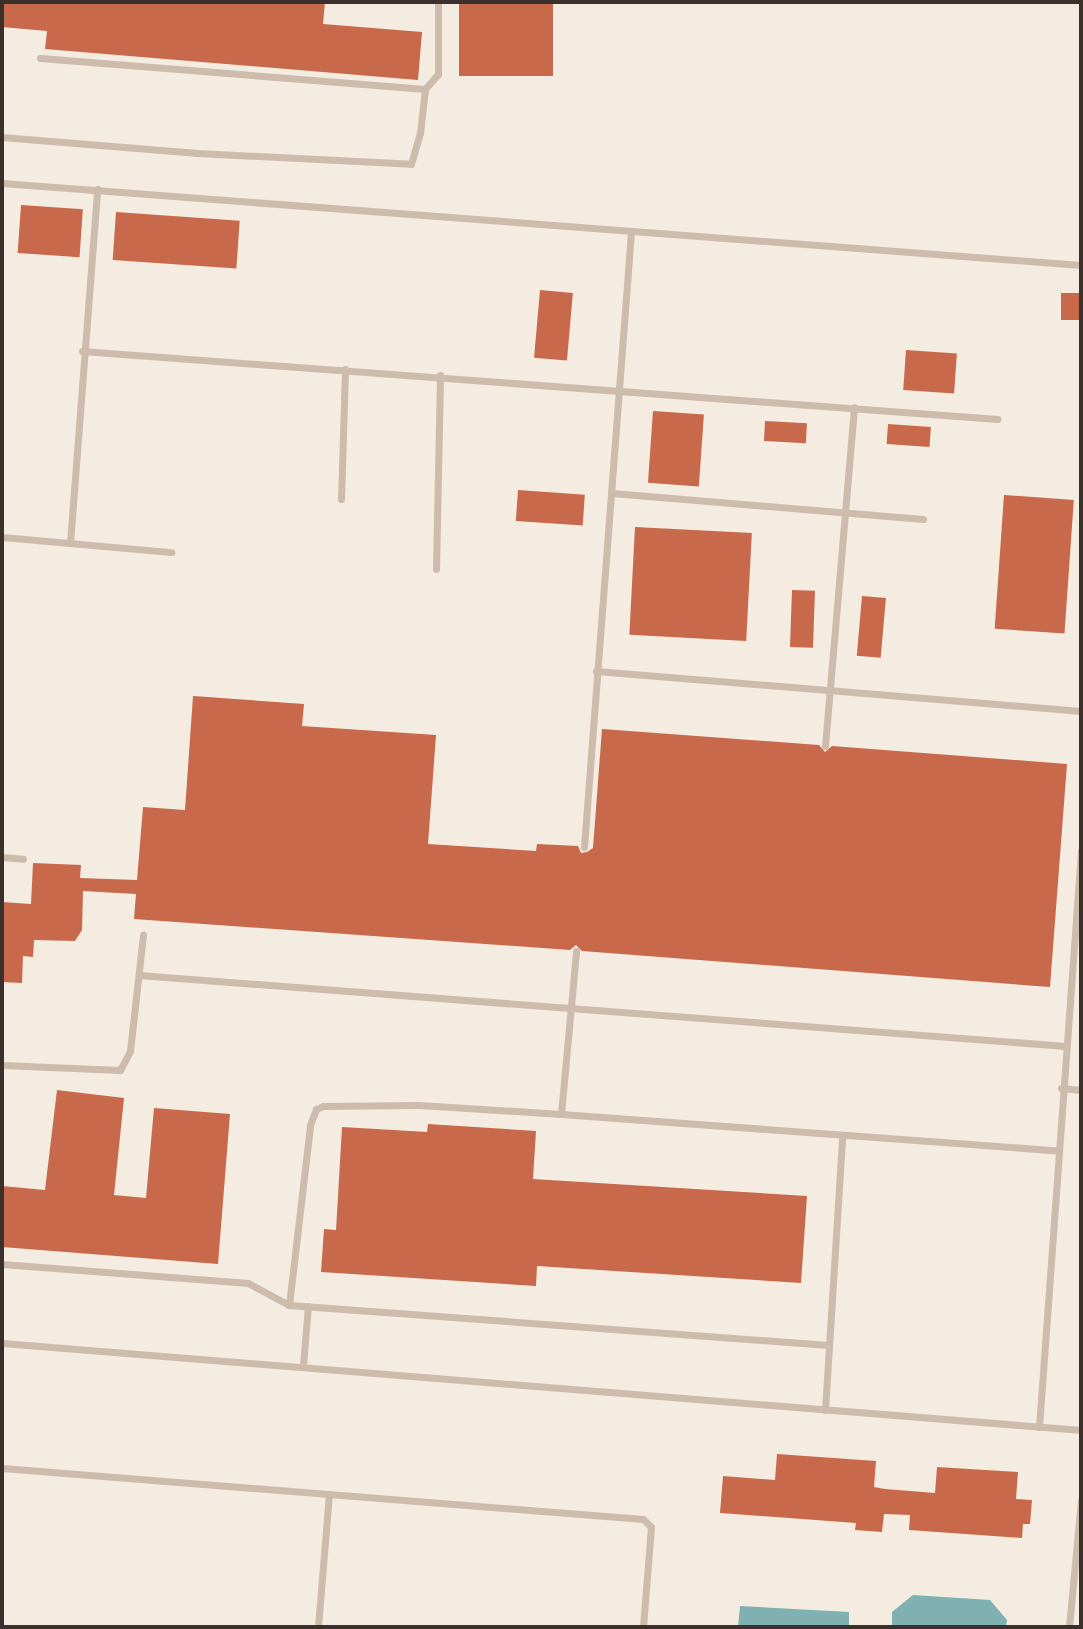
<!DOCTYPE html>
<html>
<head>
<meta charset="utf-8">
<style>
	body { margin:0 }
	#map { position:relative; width:1083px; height:1629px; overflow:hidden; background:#f4ebe1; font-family:"PT Sans",sans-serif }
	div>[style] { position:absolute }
	.water>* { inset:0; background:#7fb0b2 }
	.building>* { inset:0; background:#c8694b; transform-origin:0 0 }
	.service>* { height:7px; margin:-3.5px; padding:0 3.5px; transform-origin:3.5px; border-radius:3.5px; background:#cdbbac }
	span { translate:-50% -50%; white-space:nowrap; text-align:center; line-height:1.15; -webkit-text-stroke:6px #fbf5ee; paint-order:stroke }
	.frame { position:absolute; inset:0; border:4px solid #3b302b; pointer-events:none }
</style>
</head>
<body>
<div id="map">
	<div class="water">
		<i style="clip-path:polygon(913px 1595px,990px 1600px,1007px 1620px,1006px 1627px,892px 1627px,892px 1612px)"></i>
		<i style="clip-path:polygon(740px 1606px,849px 1612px,849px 1627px,738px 1627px)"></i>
	</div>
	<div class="building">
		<i style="clip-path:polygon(2px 2px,325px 2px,323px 24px,422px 32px,418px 80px,45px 49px,47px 31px,2px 27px)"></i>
		<i style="left:459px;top:2px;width:94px;height:74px"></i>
		<i style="left:21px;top:205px;width:62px;height:48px;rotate:4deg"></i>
		<i style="left:116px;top:212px;width:124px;height:48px;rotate:4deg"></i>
		<i style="left:540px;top:290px;width:33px;height:68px;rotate:5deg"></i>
		<i style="left:1061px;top:293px;width:20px;height:27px"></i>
		<i style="left:906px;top:350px;width:51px;height:40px;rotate:4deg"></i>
		<i style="left:653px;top:411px;width:51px;height:72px;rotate:4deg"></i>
		<i style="left:765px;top:421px;width:42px;height:20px;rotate:3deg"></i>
		<i style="left:888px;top:424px;width:43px;height:20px;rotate:4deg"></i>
		<i style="left:518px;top:490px;width:67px;height:31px;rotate:4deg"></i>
		<i style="left:1004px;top:495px;width:70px;height:134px;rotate:4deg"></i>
		<i style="left:635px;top:527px;width:117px;height:108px;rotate:3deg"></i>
		<i style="left:792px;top:590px;width:23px;height:57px;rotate:2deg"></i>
		<i style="left:862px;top:596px;width:24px;height:60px;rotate:5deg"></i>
		<i style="clip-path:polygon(193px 696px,304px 704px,302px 726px,436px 735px,428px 844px,536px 851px,537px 844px,578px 846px,581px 853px,587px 852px,593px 848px,602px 729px,819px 745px,825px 752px,832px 746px,1067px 764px,1050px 987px,582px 951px,576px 945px,570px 950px,134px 919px,136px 894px,83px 891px,82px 930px,75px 941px,34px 940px,33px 957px,23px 956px,22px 983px,2px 982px,2px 902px,31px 904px,33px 863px,81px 865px,80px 878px,137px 880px,143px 807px,185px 810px)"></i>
		<i style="clip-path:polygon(57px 1090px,124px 1098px,114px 1195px,146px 1198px,154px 1108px,230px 1114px,218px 1264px,2px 1247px,2px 1186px,45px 1190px)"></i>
		<i style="clip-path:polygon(428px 1124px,536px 1131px,533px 1179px,807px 1196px,801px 1283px,537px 1266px,536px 1286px,321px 1272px,324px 1229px,336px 1230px,342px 1127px,427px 1132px)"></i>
		<i style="clip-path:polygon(777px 1454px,876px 1461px,874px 1487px,885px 1489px,935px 1493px,937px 1467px,1018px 1472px,1016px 1499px,1032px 1500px,1030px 1524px,1023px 1524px,1022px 1538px,909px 1530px,910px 1515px,884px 1514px,882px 1532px,855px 1530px,856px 1523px,720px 1513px,723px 1476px,775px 1480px)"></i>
	</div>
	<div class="service">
		<i style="left:40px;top:58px;width:386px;rotate:4.6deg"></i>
		<i style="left:2px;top:137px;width:196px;rotate:4.7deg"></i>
		<i style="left:197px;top:153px;width:214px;rotate:2.9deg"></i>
		<i style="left:411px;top:164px;width:32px;rotate:-74deg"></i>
		<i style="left:420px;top:133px;width:44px;rotate:-83.5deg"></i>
		<i style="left:425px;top:89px;width:20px;rotate:-49deg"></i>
		<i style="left:438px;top:74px;width:72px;rotate:-90deg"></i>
		<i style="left:2px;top:183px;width:1082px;rotate:4.35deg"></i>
		<i style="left:82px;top:351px;width:918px;rotate:4.25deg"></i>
		<i style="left:612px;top:493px;width:312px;rotate:4.8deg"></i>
		<i style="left:341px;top:499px;width:130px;rotate:-88.2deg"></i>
		<i style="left:2px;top:537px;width:170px;rotate:5.1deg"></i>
		<i style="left:70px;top:543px;width:355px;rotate:-85.6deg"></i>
		<i style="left:436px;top:569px;width:194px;rotate:-88.8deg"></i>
		<i style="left:596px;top:671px;width:487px;rotate:4.7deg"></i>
		<i style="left:825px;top:746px;width:340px;rotate:-85.1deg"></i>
		<i style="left:584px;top:847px;width:617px;rotate:-85.63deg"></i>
		<i style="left:2px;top:857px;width:21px;rotate:5deg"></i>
		<i style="left:139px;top:975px;width:929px;rotate:4.38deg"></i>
		<i style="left:2px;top:1065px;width:118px;rotate:2.4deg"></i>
		<i style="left:120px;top:1070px;width:21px;rotate:-62deg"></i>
		<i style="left:130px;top:1051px;width:117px;rotate:-83.6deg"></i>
		<i style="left:1061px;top:1088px;width:20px;rotate:6deg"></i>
		<i style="left:561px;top:1114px;width:164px;rotate:-84.7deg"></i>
		<i style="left:2px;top:1264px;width:247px;rotate:4.4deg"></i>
		<i style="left:248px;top:1283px;width:47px;rotate:28.2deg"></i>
		<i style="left:289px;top:1305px;width:541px;rotate:4.24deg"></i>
		<i style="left:289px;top:1305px;width:181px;rotate:-83.3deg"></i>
		<i style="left:310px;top:1125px;width:17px;rotate:-69deg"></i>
		<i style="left:316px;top:1109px;width:8px;rotate:-23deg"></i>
		<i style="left:323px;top:1106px;width:96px;rotate:-0.6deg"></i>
		<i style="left:419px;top:1105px;width:142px;rotate:3.6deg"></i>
		<i style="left:561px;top:1114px;width:497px;rotate:4.2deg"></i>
		<i style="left:2px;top:1343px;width:1083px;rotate:4.61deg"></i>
		<i style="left:303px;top:1365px;width:59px;rotate:-85.2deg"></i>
		<i style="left:825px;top:1410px;width:275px;rotate:-86.4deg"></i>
		<i style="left:1039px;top:1427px;width:578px;rotate:-85.83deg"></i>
		<i style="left:2px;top:1468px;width:643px;rotate:4.55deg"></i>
		<i style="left:643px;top:1519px;width:11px;rotate:45deg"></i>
		<i style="left:651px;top:1527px;width:100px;rotate:94.6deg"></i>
		<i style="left:318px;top:1627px;width:133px;rotate:-85.3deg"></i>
		<i style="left:1069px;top:1627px;width:127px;rotate:-84.6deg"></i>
	</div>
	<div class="frame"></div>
</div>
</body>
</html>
